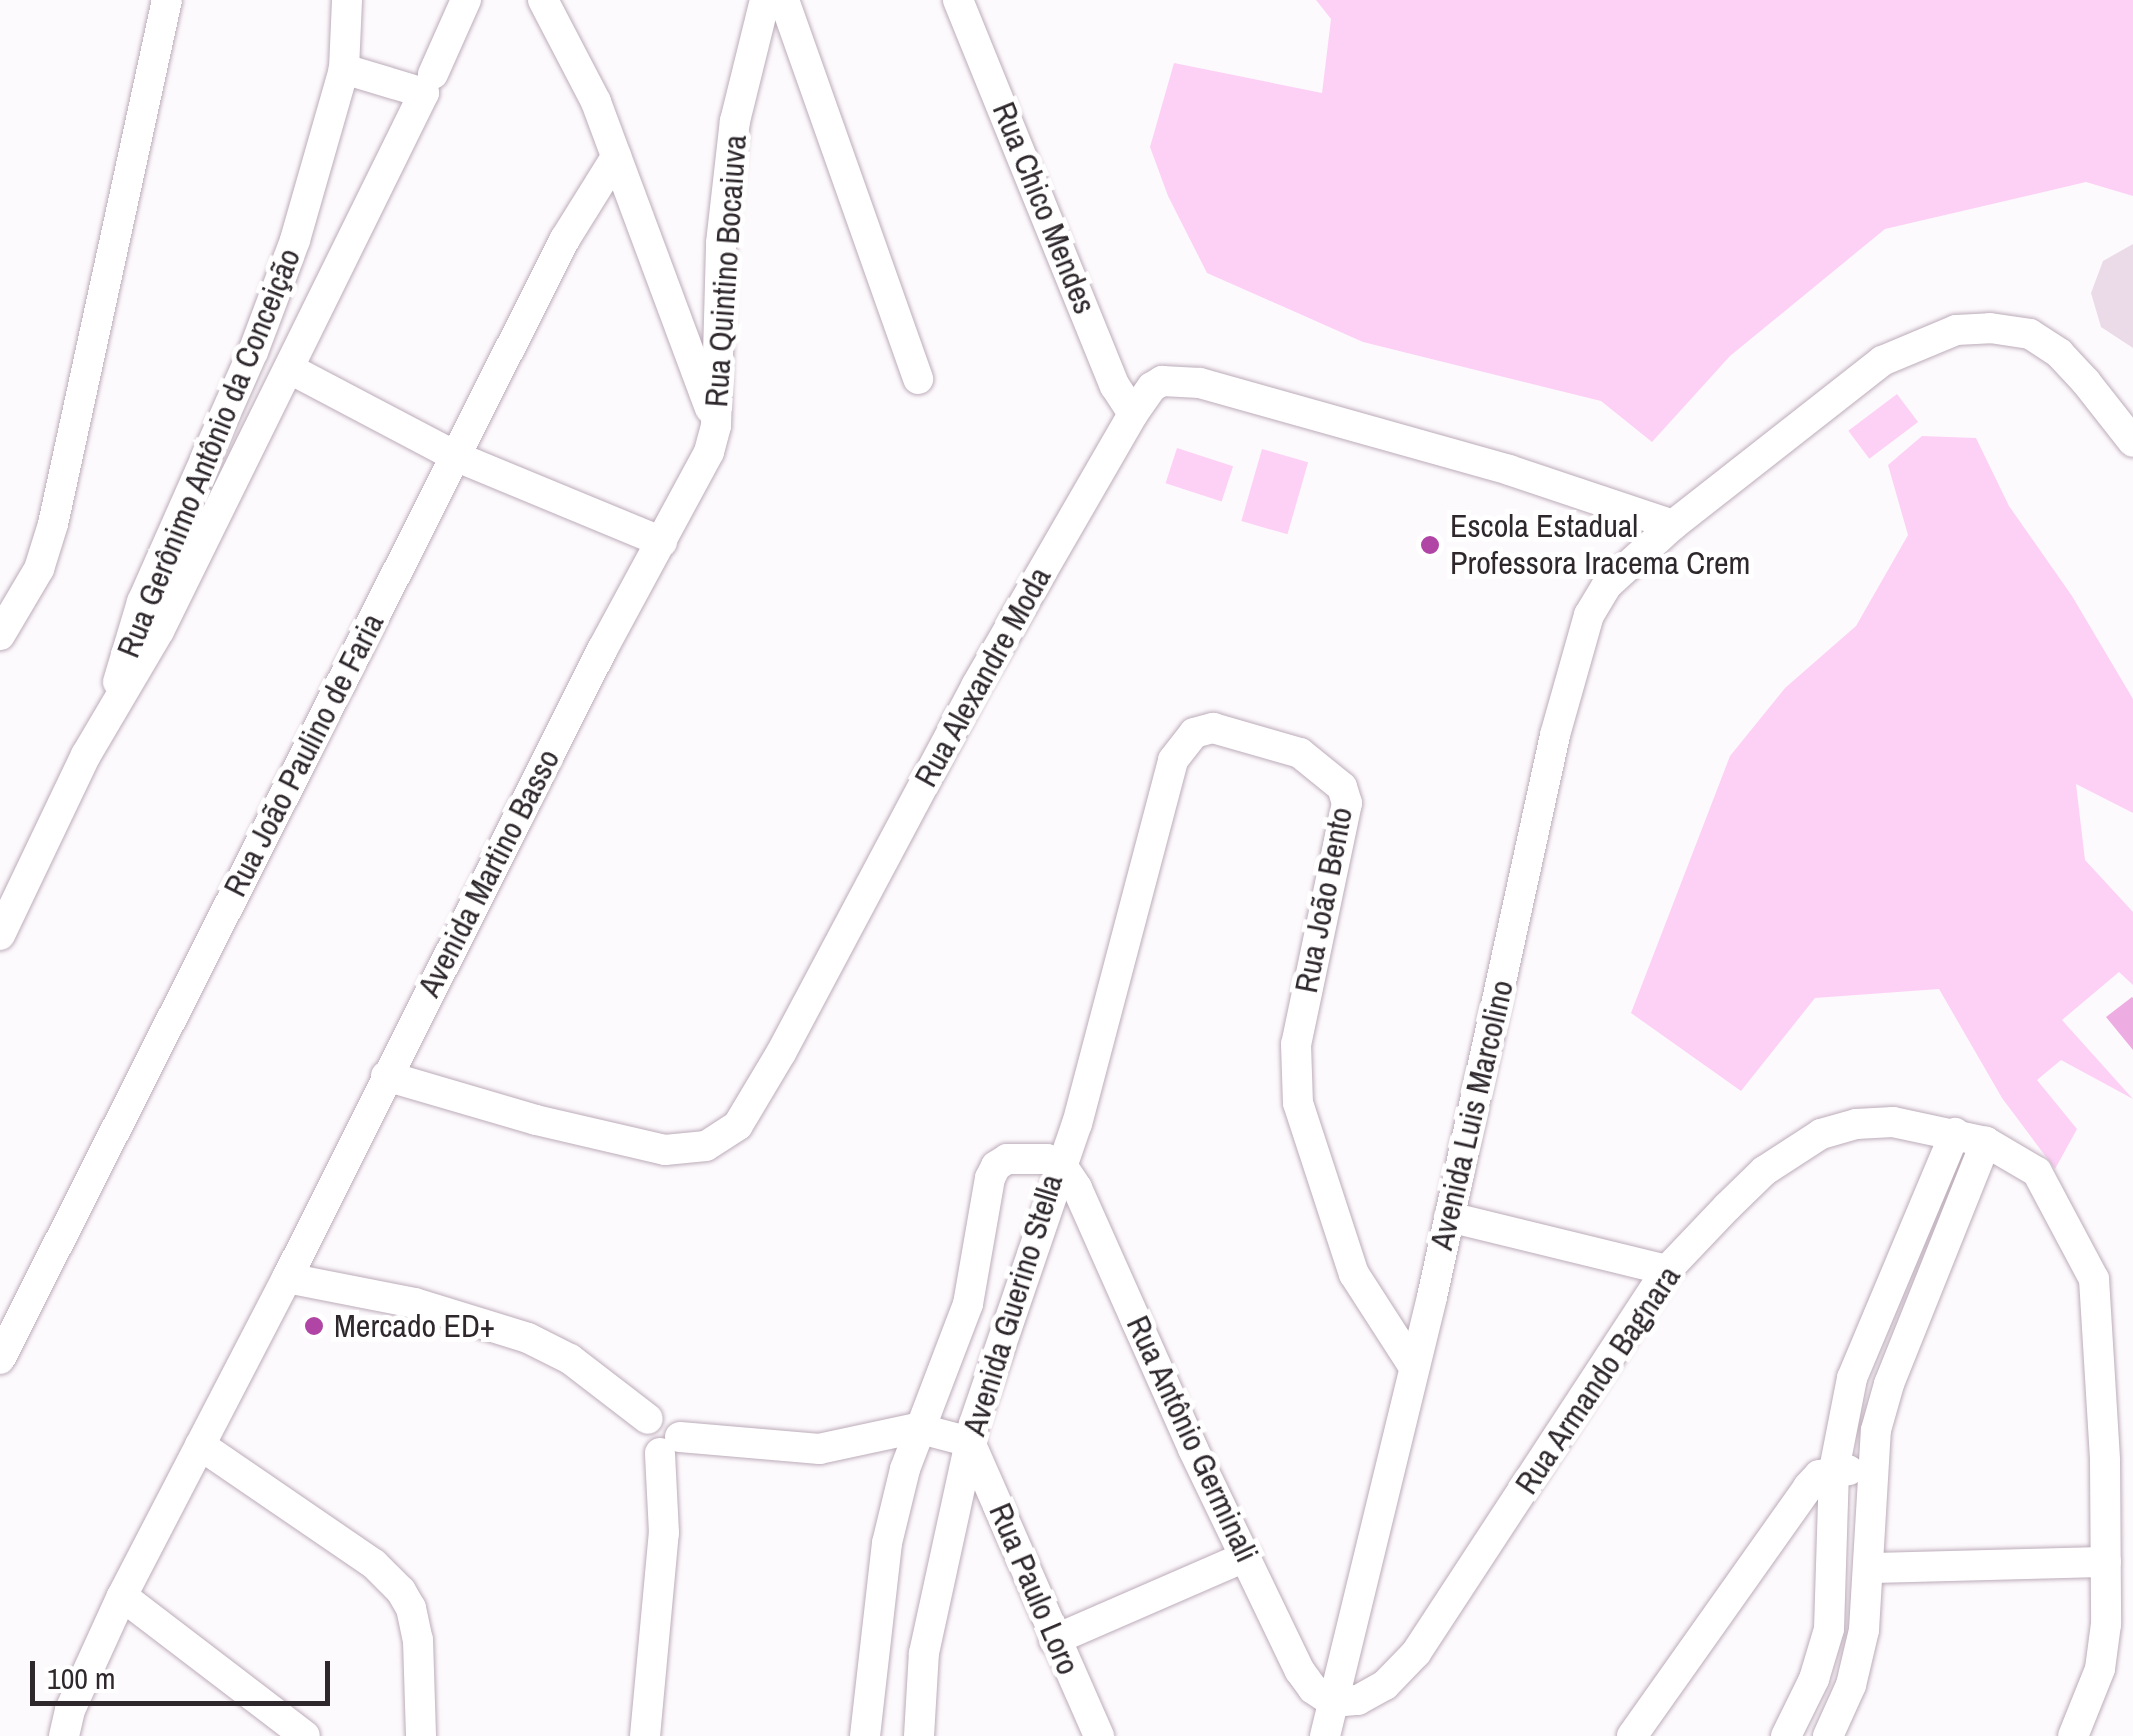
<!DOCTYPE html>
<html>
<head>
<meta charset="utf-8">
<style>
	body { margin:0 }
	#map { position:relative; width:2133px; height:1736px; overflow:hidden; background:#fdfafd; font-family:"Archivo Narrow",sans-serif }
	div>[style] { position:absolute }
	.green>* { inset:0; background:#fdd1f6; transform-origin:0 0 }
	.water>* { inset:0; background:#edade3 }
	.building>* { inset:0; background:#ebdbe8 }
	.roads { filter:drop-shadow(0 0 2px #bcacb9) drop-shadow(0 0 2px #bcacb9) }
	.minor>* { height:30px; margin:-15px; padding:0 15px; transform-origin:15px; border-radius:15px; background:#fff }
	.dots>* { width:28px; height:28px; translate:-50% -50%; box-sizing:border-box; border:5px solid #fff; border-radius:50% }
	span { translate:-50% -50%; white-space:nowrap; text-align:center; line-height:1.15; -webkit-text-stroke:10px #fff; paint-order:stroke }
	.street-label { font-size:32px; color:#2e282d }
	.poi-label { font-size:32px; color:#2e282d }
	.left { translate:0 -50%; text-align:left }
	.scale { position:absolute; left:30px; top:1661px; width:300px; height:45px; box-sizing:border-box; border:5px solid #2e282d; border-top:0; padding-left:12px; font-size:30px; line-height:35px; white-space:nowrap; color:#2e282d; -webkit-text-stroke:8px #fff; paint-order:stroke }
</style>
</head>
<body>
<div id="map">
	<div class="green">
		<i style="clip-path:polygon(1316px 0,2133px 0,2133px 196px,2086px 182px,1885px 229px,1730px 356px,1652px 442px,1601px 401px,1363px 342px,1207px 273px,1168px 196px,1150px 147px,1174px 63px,1322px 93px,1331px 19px)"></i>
		<i style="left:1897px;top:394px;width:35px;height:61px;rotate:53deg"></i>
		<i style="clip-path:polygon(1922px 436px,1976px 438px,2009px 506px,2072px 596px,2133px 699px,2133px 813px,2076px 784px,2085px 860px,2133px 912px,2133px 985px,2119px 972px,2062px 1020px,2133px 1099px,2061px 1060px,2037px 1080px,2077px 1129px,2055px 1169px,2002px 1098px,1939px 989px,1815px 998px,1741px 1091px,1631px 1013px,1730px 756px,1785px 688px,1856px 626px,1908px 535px,1888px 465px)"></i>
		<i style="left:1177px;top:448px;width:59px;height:37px;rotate:18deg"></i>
		<i style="left:1262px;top:449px;width:48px;height:75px;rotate:16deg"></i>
	</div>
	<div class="water">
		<i style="clip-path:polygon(2132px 997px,2133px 998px,2133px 1050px,2106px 1017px)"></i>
	</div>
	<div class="building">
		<i style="clip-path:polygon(2133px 244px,2133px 348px,2101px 327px,2091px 293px,2103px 261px)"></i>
	</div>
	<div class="roads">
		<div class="minor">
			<i style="left:543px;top:0;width:115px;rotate:62.5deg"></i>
			<i style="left:596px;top:102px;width:327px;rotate:69.6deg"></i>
			<i style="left:784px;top:0;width:402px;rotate:70.5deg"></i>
			<i style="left:958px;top:0;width:417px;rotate:67.9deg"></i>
			<i style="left:1115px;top:386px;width:33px;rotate:57deg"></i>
			<i style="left:433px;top:74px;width:81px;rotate:-66deg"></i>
			<i style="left:290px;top:369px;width:189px;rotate:27.8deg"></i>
			<i style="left:457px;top:457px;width:222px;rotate:22.5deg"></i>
			<i style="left:0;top:635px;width:77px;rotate:-59.4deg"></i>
			<i style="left:39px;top:569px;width:47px;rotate:-72.7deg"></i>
			<i style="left:53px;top:524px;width:536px;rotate:-77.73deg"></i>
			<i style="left:118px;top:682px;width:84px;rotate:-73.3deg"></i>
			<i style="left:142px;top:602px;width:274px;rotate:-66.1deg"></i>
			<i style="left:253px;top:352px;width:120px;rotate:-69.4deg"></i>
			<i style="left:295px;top:240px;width:178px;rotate:-74deg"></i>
			<i style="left:344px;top:69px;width:69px;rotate:-87.5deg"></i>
			<i style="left:0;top:935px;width:199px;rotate:-64.5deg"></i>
			<i style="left:86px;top:755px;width:144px;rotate:-59.5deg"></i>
			<i style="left:159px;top:631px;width:600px;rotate:-63.78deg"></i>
			<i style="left:424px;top:93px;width:84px;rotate:-163.3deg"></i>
			<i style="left:386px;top:1076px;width:156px;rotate:16.3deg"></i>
			<i style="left:536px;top:1120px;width:132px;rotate:13.1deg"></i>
			<i style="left:665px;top:1150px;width:41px;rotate:-5.6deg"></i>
			<i style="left:706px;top:1146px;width:38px;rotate:-33deg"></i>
			<i style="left:738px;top:1125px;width:84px;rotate:-59.2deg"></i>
			<i style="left:781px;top:1053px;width:416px;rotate:-62deg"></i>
			<i style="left:976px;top:686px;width:314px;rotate:-60deg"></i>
			<i style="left:1133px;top:414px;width:33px;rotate:-55deg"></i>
			<i style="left:1152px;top:387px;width:12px;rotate:-31deg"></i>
			<i style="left:1162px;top:381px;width:38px;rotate:3deg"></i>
			<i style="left:1200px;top:383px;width:321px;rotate:15.7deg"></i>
			<i style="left:1509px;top:470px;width:173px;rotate:18.5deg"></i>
			<i style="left:1449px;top:1217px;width:224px;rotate:13.7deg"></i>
			<i style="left:287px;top:1278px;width:130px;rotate:11.1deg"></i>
			<i style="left:415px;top:1303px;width:118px;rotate:17.2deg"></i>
			<i style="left:528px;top:1338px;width:47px;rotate:26.6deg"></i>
			<i style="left:570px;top:1359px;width:98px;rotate:37.6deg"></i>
			<i style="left:0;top:1359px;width:1254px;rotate:-63.23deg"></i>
			<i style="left:565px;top:239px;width:97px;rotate:-58.1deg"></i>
			<i style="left:680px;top:1437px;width:140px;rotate:4.9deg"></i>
			<i style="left:819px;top:1449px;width:100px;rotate:-12.1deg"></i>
			<i style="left:917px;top:1428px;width:55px;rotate:14.8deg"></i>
			<i style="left:970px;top:1442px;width:321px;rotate:66.3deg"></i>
			<i style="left:200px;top:1445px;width:211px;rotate:34.4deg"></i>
			<i style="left:374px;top:1564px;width:38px;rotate:45deg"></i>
			<i style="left:401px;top:1591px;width:20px;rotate:60deg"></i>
			<i style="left:411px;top:1608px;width:33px;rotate:78deg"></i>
			<i style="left:418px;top:1640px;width:96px;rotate:88.2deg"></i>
			<i style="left:1870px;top:1568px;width:236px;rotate:-1.5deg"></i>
			<i style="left:122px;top:1596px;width:230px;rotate:37.4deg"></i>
			<i style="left:1054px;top:1640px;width:210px;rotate:-23.5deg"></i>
			<i style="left:64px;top:1736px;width:27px;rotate:-77deg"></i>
			<i style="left:70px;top:1710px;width:125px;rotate:-65.5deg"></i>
			<i style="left:122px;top:1596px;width:358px;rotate:-62.6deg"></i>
			<i style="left:287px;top:1278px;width:703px;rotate:-63.36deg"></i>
			<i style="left:602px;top:650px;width:225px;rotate:-61.6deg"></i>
			<i style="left:709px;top:452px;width:27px;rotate:-75deg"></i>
			<i style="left:716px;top:426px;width:183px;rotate:-88.4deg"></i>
			<i style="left:721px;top:243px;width:123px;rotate:-83.5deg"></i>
			<i style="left:735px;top:121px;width:125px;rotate:-76.1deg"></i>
			<i style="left:645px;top:1736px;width:204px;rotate:-84.7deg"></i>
			<i style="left:664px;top:1533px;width:80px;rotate:-92.9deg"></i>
			<i style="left:865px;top:1736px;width:194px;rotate:-83.5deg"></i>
			<i style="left:887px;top:1543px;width:76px;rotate:-76.3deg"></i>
			<i style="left:905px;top:1469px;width:177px;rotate:-69.1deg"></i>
			<i style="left:968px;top:1304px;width:128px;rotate:-80.1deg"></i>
			<i style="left:990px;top:1178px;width:13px;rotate:-63deg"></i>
			<i style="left:996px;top:1166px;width:13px;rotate:-32deg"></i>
			<i style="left:1007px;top:1159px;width:40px"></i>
			<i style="left:1047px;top:1159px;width:18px;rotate:27deg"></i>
			<i style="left:1063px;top:1167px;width:25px;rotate:56deg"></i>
			<i style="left:1077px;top:1188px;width:286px;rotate:66deg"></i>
			<i style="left:1193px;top:1449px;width:246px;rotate:64.3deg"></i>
			<i style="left:1300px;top:1671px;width:22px;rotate:54deg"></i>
			<i style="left:1313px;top:1689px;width:24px;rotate:33deg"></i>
			<i style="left:1333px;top:1702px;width:25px;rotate:-5deg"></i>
			<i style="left:1358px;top:1700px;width:31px;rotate:-29deg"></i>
			<i style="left:1385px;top:1685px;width:45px;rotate:-45.9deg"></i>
			<i style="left:1416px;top:1653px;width:458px;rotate:-56.8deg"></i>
			<i style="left:1667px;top:1270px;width:87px;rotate:-46.4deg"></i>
			<i style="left:1727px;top:1207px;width:52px;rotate:-44.2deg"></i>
			<i style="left:1764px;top:1171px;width:68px;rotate:-33deg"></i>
			<i style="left:1821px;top:1134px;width:36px;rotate:-16deg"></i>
			<i style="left:1856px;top:1124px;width:37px;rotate:-3deg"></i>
			<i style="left:1893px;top:1122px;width:95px;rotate:12.1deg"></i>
			<i style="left:1986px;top:1142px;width:59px;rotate:30.5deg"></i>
			<i style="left:2037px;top:1172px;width:121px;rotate:62deg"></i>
			<i style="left:2094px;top:1279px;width:182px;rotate:86.5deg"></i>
			<i style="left:2105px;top:1461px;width:163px;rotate:89.6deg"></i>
			<i style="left:2106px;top:1624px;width:45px;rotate:97.6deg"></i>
			<i style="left:2100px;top:1669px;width:72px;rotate:111.9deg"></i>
			<i style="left:919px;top:1736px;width:83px;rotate:-86.6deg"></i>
			<i style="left:924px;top:1653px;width:234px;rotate:-77.7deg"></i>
			<i style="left:974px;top:1424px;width:317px;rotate:-71.1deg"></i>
			<i style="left:1077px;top:1124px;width:376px;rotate:-75.2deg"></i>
			<i style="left:1173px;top:760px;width:34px;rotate:-52deg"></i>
			<i style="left:1194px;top:733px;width:20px;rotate:-15deg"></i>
			<i style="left:1213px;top:728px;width:91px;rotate:16deg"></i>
			<i style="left:1300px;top:753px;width:54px;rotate:39deg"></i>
			<i style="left:1342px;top:787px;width:17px;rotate:73deg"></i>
			<i style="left:1347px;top:803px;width:246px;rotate:101.9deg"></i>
			<i style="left:1296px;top:1044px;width:59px;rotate:88.1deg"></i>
			<i style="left:1298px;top:1103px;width:180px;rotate:71.9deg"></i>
			<i style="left:1354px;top:1274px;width:111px;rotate:57.2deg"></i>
			<i style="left:1325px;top:1736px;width:452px;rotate:-76.3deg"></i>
			<i style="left:1432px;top:1297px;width:575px;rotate:-77.65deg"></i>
			<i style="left:1555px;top:735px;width:125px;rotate:-74.2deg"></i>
			<i style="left:1589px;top:615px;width:35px;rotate:-59deg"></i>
			<i style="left:1607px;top:585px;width:89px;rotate:-42.3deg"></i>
			<i style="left:1673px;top:525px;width:266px;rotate:-38.1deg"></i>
			<i style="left:1882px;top:361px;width:80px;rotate:-22.7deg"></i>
			<i style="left:1956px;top:330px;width:34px;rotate:-3deg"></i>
			<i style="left:1990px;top:328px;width:40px;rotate:8.5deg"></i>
			<i style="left:2030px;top:334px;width:35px;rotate:33deg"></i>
			<i style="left:2059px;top:353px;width:40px;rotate:47deg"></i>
			<i style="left:2086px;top:382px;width:76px;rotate:51.9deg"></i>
			<i style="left:1632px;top:1736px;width:305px;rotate:-54.7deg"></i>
			<i style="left:1808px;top:1487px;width:16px;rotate:-47deg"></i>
			<i style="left:1819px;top:1475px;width:30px;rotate:-9deg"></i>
			<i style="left:1786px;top:1736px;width:64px;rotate:-63.8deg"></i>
			<i style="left:1814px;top:1679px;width:52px;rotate:-73.3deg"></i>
			<i style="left:1829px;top:1629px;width:159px;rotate:-88.2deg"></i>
			<i style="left:1834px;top:1470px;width:94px;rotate:-78.9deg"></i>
			<i style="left:1852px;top:1378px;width:266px;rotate:-67.2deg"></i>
			<i style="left:1828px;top:1736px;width:56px;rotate:-65.7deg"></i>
			<i style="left:1851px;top:1685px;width:57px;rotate:-76.7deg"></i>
			<i style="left:1864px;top:1630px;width:200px;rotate:-86.6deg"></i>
			<i style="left:1876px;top:1430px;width:48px;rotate:-74.2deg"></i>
			<i style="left:1889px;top:1384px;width:261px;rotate:-68.2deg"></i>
		</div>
	</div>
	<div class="dots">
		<i style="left:1430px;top:545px;background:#b045a5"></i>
		<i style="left:314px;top:1326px;background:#b045a5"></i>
	</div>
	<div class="street-label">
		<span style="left:1044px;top:208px;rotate:68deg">Rua Chico Mendes</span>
		<span style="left:726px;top:271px;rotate:-86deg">Rua Quintino Bocaiuva</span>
		<span style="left:209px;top:453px;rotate:-68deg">Rua Gerônimo Antônio da Conceição</span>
		<span style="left:983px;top:677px;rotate:-61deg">Rua Alexandre Moda</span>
		<span style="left:304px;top:755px;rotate:-63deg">Rua João Paulino de Faria</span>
		<span style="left:489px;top:873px;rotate:-63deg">Avenida Martino Basso</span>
		<span style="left:1324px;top:900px;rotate:-79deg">Rua João Bento</span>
		<span style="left:1472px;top:1115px;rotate:-77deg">Avenida Luis Marcolino</span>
		<span style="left:1013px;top:1305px;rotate:-73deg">Avenida Guerino Stella</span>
		<span style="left:1598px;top:1380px;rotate:-56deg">Rua Armando Bagnara</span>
		<span style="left:1192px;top:1439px;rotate:65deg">Rua Antônio Germinali</span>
		<span style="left:1034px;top:1589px;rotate:67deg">Rua Paulo Loro</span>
	</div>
	<div class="poi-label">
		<span class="left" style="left:1450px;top:545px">Escola Estadual<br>Professora Iracema Crem</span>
		<span class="left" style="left:334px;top:1326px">Mercado ED+</span>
	</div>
	<div class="scale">100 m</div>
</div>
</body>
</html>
